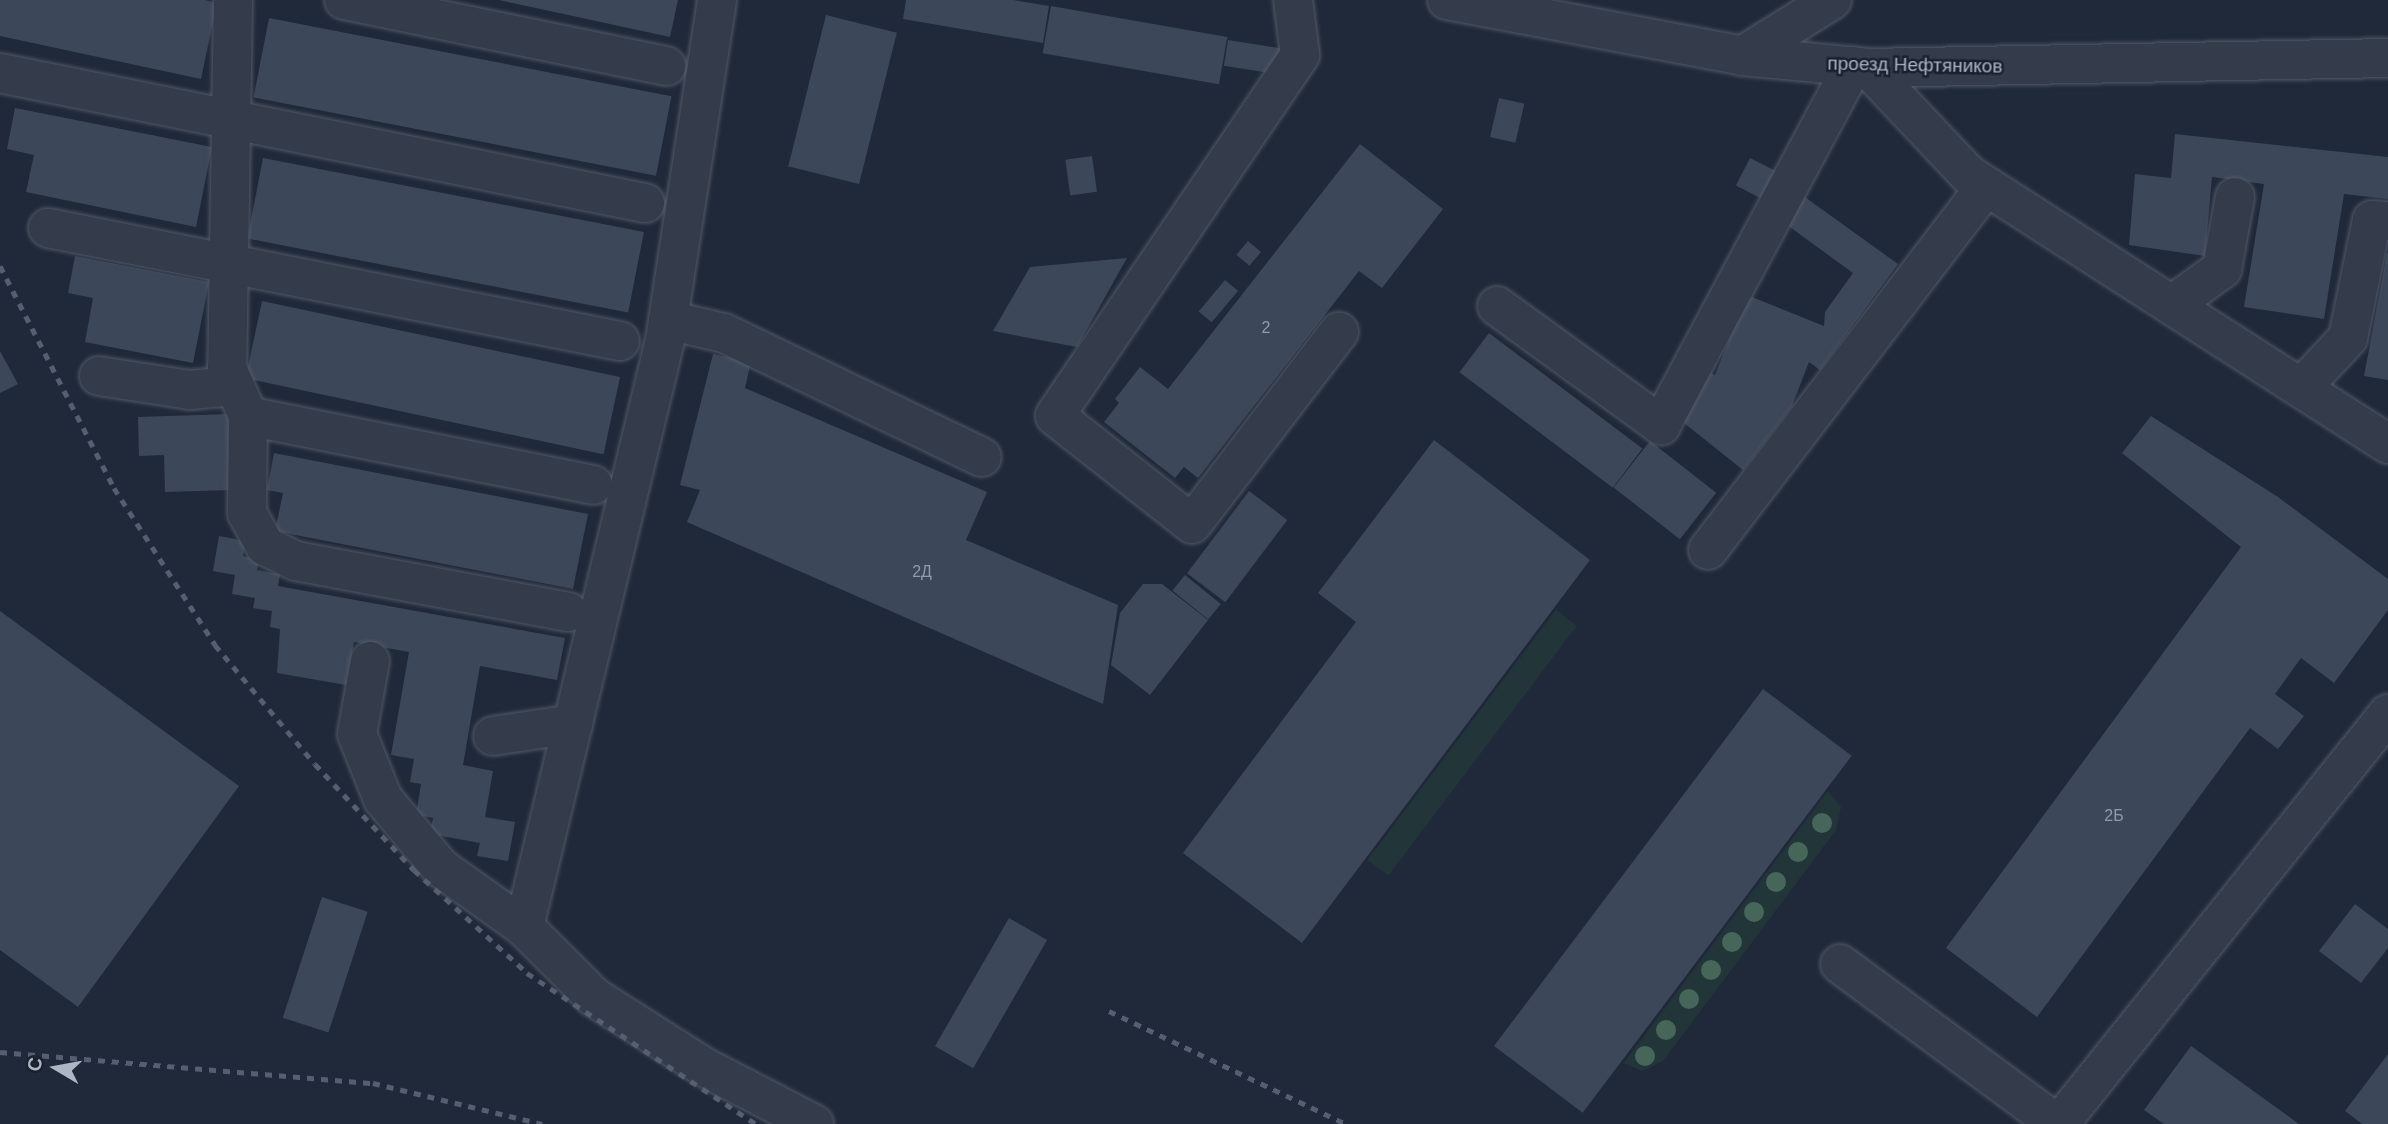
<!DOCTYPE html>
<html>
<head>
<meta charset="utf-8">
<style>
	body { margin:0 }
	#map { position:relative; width:2388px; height:1124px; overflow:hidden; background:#202939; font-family:Arial,sans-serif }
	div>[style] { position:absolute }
	.green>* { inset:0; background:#22363a; transform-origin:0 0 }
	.building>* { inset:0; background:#3c4759; transform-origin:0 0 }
	.roads { filter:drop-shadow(0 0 2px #515967) drop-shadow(0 0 2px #515967) }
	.minor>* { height:38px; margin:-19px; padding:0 19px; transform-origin:19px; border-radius:19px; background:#343b4a }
	.rail>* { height:5px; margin-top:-2.5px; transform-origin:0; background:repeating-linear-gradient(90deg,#555f71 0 7px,transparent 0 14px) }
	.trees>* { width:20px; height:20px; margin:-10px; border-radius:50%; background:#466659 }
	span { translate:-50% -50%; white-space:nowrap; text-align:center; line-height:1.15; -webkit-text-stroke:5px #19202e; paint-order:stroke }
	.number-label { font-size:16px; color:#929aab }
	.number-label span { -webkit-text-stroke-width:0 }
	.street-label { font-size:19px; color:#aeb6c6 }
	.north { position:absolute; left:21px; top:1033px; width:70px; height:70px; -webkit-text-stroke:5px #19202e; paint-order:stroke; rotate:280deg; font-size:19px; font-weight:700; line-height:28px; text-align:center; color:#aeb6c6 }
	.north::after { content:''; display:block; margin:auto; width:24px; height:32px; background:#aeb6c6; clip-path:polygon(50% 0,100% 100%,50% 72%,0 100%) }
</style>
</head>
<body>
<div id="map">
	<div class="green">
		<i style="left:1556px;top:610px;width:26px;height:313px;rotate:37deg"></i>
		<i style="clip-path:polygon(1828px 791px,1841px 807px,1836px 830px,1663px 1061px,1642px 1071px,1624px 1063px)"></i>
	</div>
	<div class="building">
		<i style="clip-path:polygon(0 0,205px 0,217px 3px,201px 79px,0 36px)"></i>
		<i style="clip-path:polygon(499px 0,678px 0,670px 37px)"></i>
		<i style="clip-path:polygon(906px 0,1013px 0,1049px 6px,1043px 43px,903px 19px)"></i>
		<i style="left:1051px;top:6px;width:179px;height:48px;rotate:10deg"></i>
		<i style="left:826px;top:15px;width:73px;height:156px;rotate:14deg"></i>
		<i style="left:269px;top:18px;width:410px;height:81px;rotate:11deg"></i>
		<i style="left:1228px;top:40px;width:55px;height:26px;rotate:9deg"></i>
		<i style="left:1499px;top:98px;width:26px;height:40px;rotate:13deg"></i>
		<i style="clip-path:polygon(15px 108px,212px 147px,196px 227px,26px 192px,34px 155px,7px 149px)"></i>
		<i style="clip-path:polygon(2175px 134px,2388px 157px,2388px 199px,2344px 194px,2324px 319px,2244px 307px,2264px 184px,2212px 177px,2205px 256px,2129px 245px,2135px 174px,2171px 178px)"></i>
		<i style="clip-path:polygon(1360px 144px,1443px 209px,1382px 288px,1359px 271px,1198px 478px,1184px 467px,1175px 478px,1104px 422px,1119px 403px,1115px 399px,1140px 367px,1168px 389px)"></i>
		<i style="left:1092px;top:156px;width:36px;height:27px;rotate:82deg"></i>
		<i style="left:263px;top:158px;width:388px;height:82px;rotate:11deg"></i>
		<i style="left:1750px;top:158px;width:30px;height:31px;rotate:27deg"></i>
		<i style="clip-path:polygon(1802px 195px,1898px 264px,1820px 370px,1809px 362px,1792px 406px,1743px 470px,1679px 419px,1705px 371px,1715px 375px,1747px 295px,1824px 326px,1825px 312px,1853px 273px,1783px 222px)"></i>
		<i style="left:1248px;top:241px;width:17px;height:18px;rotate:40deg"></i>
		<i style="clip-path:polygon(2387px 253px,2388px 253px,2388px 380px,2364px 376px)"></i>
		<i style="clip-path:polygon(75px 256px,209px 282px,193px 363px,85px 342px,93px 298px,68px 293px)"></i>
		<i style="clip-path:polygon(1127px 258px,1077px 347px,993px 331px,1030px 267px)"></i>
		<i style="left:1225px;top:280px;width:17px;height:41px;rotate:40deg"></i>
		<i style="left:262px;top:301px;width:366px;height:79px;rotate:12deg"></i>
		<i style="left:1489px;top:333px;width:192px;height:49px;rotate:37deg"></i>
		<i style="clip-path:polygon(0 351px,18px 384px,0 393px)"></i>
		<i style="clip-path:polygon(713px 354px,751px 362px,745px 388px,987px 492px,966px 540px,1118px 605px,1103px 704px,687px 522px,700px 490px,680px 485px)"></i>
		<i style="clip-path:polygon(229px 414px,232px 490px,165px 492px,164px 455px,139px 456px,138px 417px)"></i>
		<i style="clip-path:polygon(2151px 416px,2278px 497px,2388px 579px,2388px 610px,2334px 683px,2301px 658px,2275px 694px,2304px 716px,2278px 749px,2250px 728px,2037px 1017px,1946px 948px,2241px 547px,2122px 453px)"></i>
		<i style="clip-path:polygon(1434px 440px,1590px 560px,1302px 943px,1183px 853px,1356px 622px,1318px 593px)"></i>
		<i style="left:1650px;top:441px;width:84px;height:59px;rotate:38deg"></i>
		<i style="clip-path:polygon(274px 453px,588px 514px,573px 589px,275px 531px,283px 493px,267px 490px)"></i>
		<i style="left:1249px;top:491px;width:48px;height:103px;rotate:37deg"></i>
		<i style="clip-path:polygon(219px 536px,246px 541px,243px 556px,259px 559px,257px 570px,280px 574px,278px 586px,565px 638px,557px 680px,480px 666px,463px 765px,493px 771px,485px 817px,515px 822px,508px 861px,477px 856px,480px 843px,430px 834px,433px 818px,416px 815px,421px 784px,410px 782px,414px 759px,391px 755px,409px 652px,354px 642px,346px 685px,277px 673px,280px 629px,270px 627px,272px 611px,253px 608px,255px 598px,232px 594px,235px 575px,213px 571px)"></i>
		<i style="left:1185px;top:575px;width:46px;height:20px;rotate:39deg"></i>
		<i style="clip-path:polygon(1143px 584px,1162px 584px,1208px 620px,1150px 695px,1111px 665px,1120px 613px)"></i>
		<i style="clip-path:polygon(0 611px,239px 786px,78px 1007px,0 950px)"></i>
		<i style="left:1763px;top:689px;width:111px;height:447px;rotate:37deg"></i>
		<i style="left:322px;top:897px;width:48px;height:127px;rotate:18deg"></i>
		<i style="clip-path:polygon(2355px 904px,2388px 929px,2388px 948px,2361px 983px,2319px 951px)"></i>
		<i style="left:1009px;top:918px;width:44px;height:148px;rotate:30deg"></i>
		<i style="clip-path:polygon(2191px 1046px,2194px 1048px,2299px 1124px,2164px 1124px,2144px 1110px)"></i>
		<i style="clip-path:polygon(2388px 1054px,2388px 1124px,2362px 1124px,2345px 1111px)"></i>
	</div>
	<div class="roads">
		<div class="minor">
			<i style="left:233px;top:0;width:368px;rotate:90.9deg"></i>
			<i style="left:227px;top:368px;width:52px;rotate:66.4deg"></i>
			<i style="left:248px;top:416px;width:97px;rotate:90.6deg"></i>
			<i style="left:247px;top:513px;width:38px;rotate:61deg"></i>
			<i style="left:265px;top:546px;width:34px;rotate:26deg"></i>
			<i style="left:296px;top:561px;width:277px;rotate:10.6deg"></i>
			<i style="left:344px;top:0;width:329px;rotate:11.6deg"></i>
			<i style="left:717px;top:0;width:344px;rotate:98.7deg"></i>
			<i style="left:665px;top:340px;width:604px;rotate:103.51deg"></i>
			<i style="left:524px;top:927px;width:99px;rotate:45deg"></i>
			<i style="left:594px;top:997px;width:130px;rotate:32.5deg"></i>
			<i style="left:704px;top:1067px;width:124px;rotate:27.4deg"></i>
			<i style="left:1293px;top:0;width:55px;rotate:82.7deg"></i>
			<i style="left:1300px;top:55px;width:436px;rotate:124.2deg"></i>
			<i style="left:1055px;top:416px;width:174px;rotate:38.2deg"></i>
			<i style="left:1192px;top:524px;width:242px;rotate:-52.6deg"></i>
			<i style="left:1447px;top:0;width:300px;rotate:10.7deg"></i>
			<i style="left:1742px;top:56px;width:127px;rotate:5.4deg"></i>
			<i style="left:1868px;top:68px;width:520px;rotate:-1.1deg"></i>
			<i style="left:1742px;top:56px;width:106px;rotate:-31.9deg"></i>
			<i style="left:1868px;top:68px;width:147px;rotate:46.7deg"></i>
			<i style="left:1969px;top:175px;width:498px;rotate:32.7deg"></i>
			<i style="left:0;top:73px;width:658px;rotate:11.4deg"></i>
			<i style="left:48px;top:228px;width:583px;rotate:11.18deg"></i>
			<i style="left:2172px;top:305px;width:62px;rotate:-35.8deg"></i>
			<i style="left:2222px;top:269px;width:73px;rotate:-79.8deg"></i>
			<i style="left:1497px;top:306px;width:203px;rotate:36deg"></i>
			<i style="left:1661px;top:425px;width:407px;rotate:-61.9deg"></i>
			<i style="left:668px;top:320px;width:57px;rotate:13.1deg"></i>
			<i style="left:724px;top:333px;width:286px;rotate:25.7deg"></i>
			<i style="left:99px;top:376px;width:92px;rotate:8.7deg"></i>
			<i style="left:190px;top:390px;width:43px;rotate:-5.3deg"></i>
			<i style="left:2301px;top:388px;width:69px;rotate:-46.8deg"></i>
			<i style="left:2348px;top:338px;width:120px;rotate:-78.5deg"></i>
			<i style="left:2372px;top:220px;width:16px;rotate:4deg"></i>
			<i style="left:248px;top:416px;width:352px;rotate:11.3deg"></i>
			<i style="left:1708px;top:550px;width:458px;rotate:-52.6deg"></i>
			<i style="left:370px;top:661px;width:74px;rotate:100.1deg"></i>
			<i style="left:357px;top:734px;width:70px;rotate:68.2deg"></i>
			<i style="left:383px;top:799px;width:90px;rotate:50deg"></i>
			<i style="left:441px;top:868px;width:102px;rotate:35.4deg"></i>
			<i style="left:493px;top:736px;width:81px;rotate:-8.5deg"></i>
			<i style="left:1840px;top:964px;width:270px;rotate:36.4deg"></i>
			<i style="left:2059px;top:1124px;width:526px;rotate:-51.26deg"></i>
		</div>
	</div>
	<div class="rail">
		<i style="left:0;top:266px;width:250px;rotate:62.8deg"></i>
		<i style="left:114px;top:488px;width:187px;rotate:57.2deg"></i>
		<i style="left:215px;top:645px;width:155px;rotate:50deg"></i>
		<i style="left:315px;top:764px;width:145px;rotate:47deg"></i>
		<i style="left:414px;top:870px;width:153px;rotate:42.3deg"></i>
		<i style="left:527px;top:973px;width:274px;rotate:33.4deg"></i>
		<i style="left:1109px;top:1011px;width:263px;rotate:25.5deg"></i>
		<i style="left:0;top:1052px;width:374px;rotate:4.8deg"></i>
		<i style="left:373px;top:1083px;width:174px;rotate:13.6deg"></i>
	</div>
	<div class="trees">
		<i style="left:1822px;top:823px"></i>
		<i style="left:1798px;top:852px"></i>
		<i style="left:1776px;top:882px"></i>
		<i style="left:1754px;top:912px"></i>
		<i style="left:1732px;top:942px"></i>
		<i style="left:1711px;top:970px"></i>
		<i style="left:1689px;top:999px"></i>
		<i style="left:1666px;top:1030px"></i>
		<i style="left:1645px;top:1056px"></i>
	</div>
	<div class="number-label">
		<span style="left:1266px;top:328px">2</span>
		<span style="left:922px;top:572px">2Д</span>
		<span style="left:2114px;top:816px">2Б</span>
	</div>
	<div class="street-label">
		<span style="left:1915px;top:65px;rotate:1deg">проезд Нефтяников</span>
	</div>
	<div class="north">С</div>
</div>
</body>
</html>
